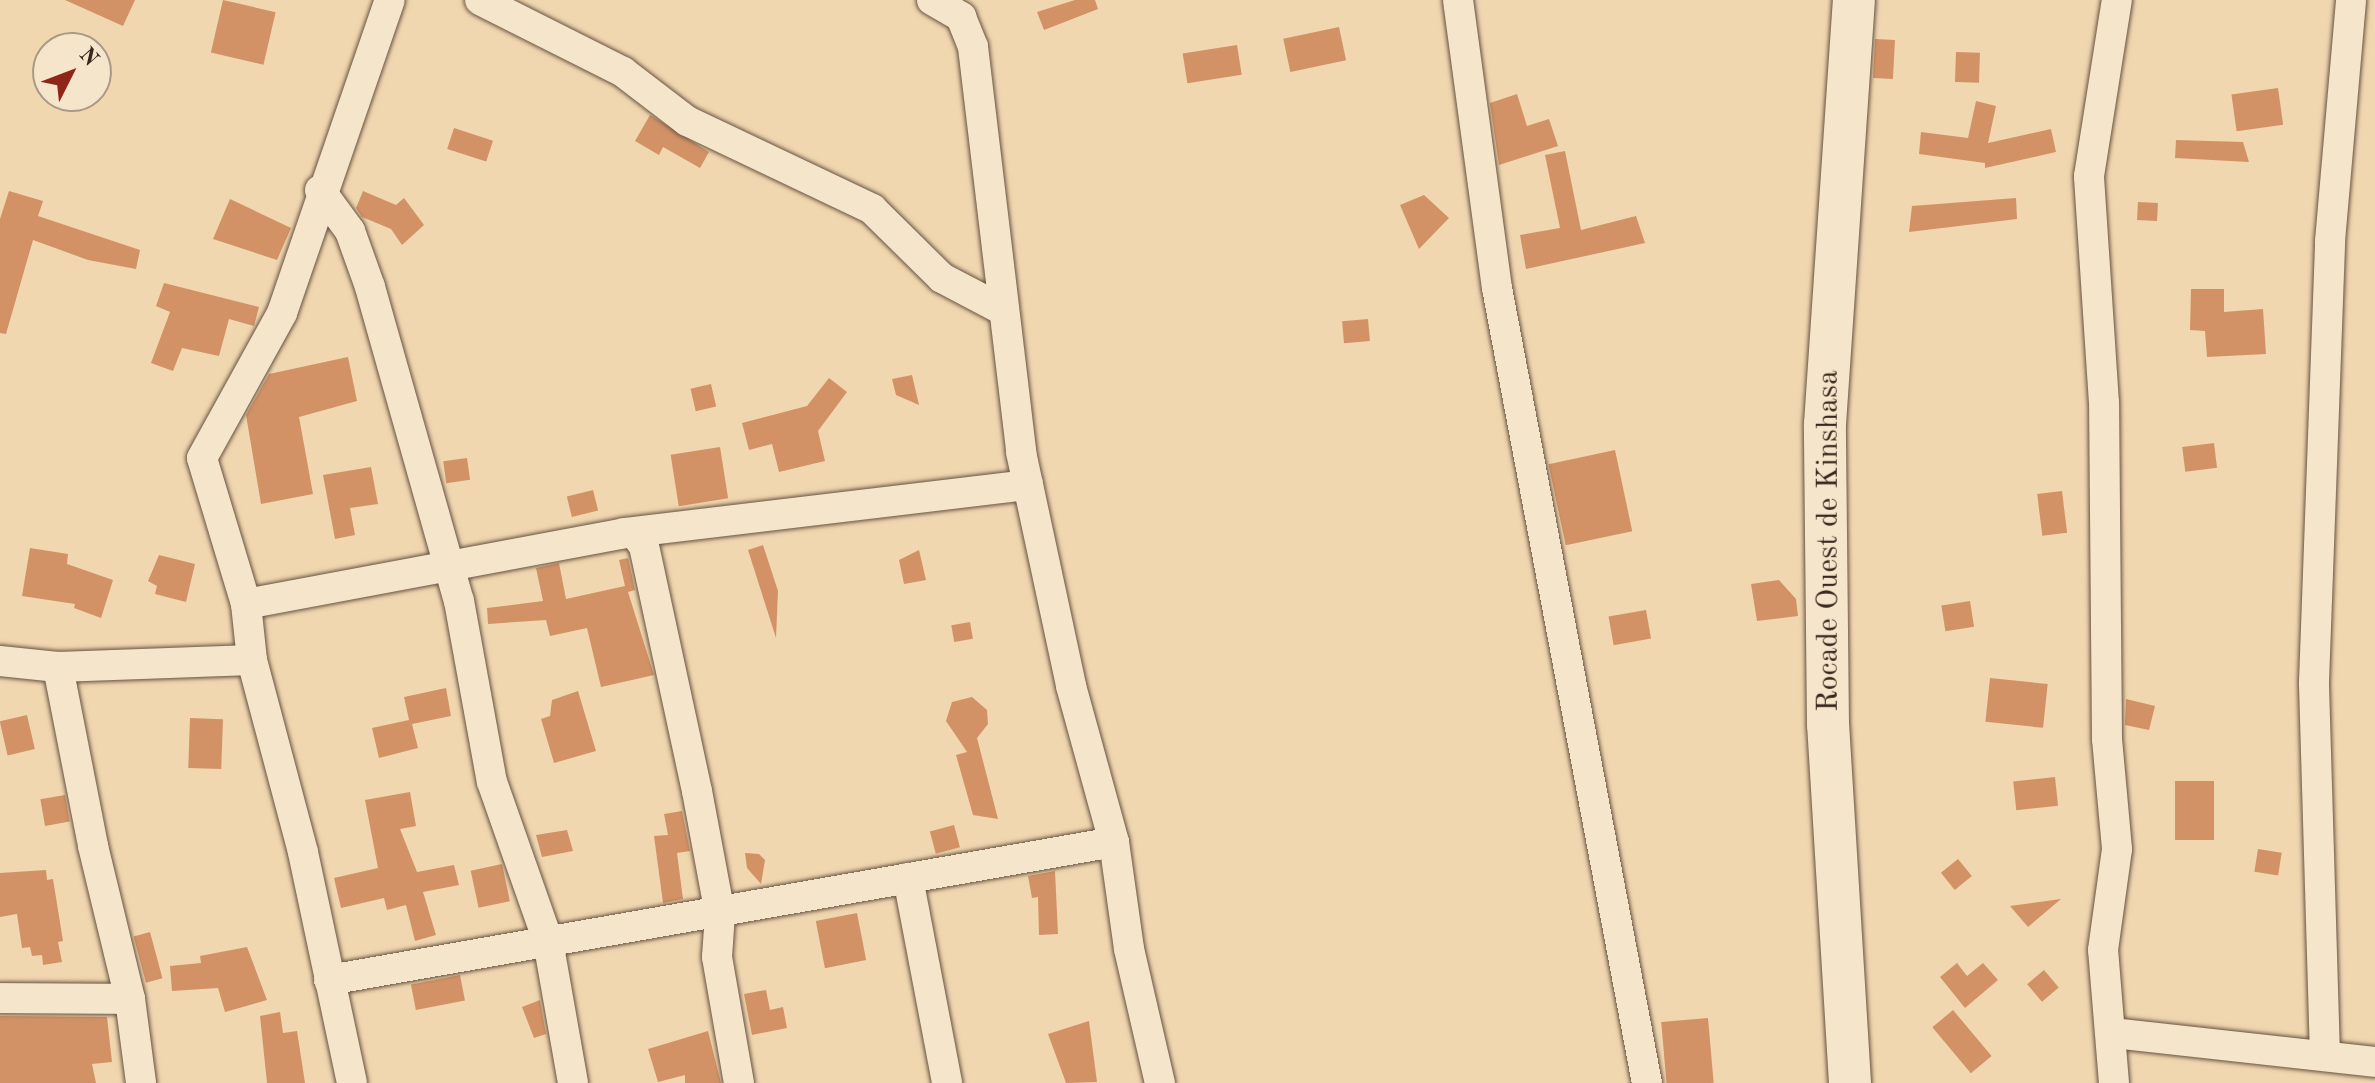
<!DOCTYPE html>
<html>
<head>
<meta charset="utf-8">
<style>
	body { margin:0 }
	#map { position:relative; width:2375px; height:1083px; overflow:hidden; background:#f0d7af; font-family:"Old Standard TT",serif }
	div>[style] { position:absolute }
	.building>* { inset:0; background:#d39266; transform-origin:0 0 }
	.roads { filter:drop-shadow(0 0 2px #675242) drop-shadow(0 0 2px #675242) }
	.minor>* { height:30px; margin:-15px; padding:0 15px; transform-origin:15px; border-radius:15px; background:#f5e5cb }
	.secondary>* { height:42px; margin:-21px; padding:0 21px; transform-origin:21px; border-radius:21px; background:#f5e5cb }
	span { translate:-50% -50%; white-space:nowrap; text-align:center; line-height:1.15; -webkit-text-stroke:6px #f5e5cb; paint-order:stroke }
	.street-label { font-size:30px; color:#39261e }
	.north { position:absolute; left:32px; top:32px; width:80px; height:80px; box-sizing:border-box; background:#f5e5cb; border:2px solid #aa9986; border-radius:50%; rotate:48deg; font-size:22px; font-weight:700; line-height:32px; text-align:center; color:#39261e }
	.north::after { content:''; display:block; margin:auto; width:28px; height:36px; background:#8f2418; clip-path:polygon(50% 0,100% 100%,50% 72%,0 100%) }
</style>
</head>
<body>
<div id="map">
	<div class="building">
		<i style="clip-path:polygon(65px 0,135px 0,123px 26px)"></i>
		<i style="left:223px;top:0;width:54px;height:54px;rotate:13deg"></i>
		<i style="clip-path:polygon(1075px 0,1095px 0,1098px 9px,1044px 30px,1037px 12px)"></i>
		<i style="left:1339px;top:27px;width:34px;height:57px;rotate:78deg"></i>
		<i style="left:1875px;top:39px;width:20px;height:39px;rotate:3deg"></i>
		<i style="left:1237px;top:45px;width:30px;height:55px;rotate:81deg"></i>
		<i style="left:1956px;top:52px;width:24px;height:30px;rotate:2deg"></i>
		<i style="left:2278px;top:88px;width:37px;height:47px;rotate:82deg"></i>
		<i style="clip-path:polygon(1517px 94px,1527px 126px,1549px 119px,1558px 146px,1499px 165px,1490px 103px)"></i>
		<i style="clip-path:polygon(1976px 101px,1996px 106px,1988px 143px,2051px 129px,2056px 152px,1985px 168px,1985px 163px,1919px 154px,1921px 132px,1968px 138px)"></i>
		<i style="clip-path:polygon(650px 115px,709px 152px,700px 168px,663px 147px,659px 155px,635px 141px)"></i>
		<i style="left:454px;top:128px;width:41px;height:22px;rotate:18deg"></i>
		<i style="clip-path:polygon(2176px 140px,2243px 142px,2249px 162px,2175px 158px)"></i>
		<i style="clip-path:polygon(1565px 151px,1581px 230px,1636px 216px,1645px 243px,1526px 269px,1520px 235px,1560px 228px,1545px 155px)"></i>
		<i style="clip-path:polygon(9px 191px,43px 201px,38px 216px,140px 250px,136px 269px,88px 260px,33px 240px,6px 334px,0 333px,0 219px)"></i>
		<i style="clip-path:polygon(363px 191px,396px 205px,404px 198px,424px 225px,402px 245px,391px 229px,362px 217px,356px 208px)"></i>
		<i style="clip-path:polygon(1424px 195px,1449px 218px,1419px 249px,1400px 205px)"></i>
		<i style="clip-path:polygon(2016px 198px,2017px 219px,1909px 232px,1912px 206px)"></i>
		<i style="clip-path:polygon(230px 199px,291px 228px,277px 260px,213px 239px)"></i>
		<i style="left:2138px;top:202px;width:20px;height:18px;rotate:3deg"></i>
		<i style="clip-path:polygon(164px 283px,259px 307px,254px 326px,229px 319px,219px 356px,182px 348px,173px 371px,151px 363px,170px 312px,156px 306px)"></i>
		<i style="clip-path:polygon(2191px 289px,2224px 289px,2224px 312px,2263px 309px,2266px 354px,2207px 357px,2205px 331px,2190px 330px)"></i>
		<i style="left:1368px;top:319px;width:22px;height:26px;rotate:85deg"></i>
		<i style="clip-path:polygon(348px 357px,357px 401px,299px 417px,313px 494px,261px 504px,246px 415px,269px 374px)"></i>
		<i style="clip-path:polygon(912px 375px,919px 405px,896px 395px,892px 379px)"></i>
		<i style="clip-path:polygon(829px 378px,847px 392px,818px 431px,825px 461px,779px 472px,772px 444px,749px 450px,742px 423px,807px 406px)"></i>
		<i style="left:711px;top:384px;width:23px;height:21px;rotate:77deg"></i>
		<i style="left:2214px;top:443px;width:25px;height:32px;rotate:83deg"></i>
		<i style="left:720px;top:447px;width:52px;height:50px;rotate:81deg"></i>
		<i style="left:1615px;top:450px;width:83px;height:68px;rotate:78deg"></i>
		<i style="left:467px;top:458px;width:22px;height:24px;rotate:82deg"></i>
		<i style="clip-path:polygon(371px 467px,378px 504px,350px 508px,355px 535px,335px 539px,323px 475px)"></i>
		<i style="left:593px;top:490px;width:21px;height:27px;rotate:76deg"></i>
		<i style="left:2062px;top:491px;width:42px;height:25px;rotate:83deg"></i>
		<i style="clip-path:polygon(763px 545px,778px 591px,776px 638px,748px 550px)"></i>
		<i style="clip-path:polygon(30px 548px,68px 554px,67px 564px,113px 580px,101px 618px,74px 608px,75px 604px,22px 596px)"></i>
		<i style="clip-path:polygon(919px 550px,926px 580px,904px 584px,899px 560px)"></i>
		<i style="clip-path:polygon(159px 555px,195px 564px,186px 602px,155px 594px,157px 586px,148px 581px)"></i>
		<i style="clip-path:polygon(628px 558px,635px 590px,628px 592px,654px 675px,601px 687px,587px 628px,550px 636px,546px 620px,488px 624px,487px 608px,543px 601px,536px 568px,559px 563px,566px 599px,625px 586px,619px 560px)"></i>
		<i style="clip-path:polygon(1779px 580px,1796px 599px,1798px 616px,1757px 621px,1751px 584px)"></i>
		<i style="left:1970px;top:601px;width:26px;height:29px;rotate:81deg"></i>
		<i style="left:1646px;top:610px;width:29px;height:38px;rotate:80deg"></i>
		<i style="left:970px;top:622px;width:17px;height:19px;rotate:80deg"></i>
		<i style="left:1990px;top:678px;width:58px;height:44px;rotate:6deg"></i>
		<i style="clip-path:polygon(446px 688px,451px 716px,412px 724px,418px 748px,379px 758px,372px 728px,409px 720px,404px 697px)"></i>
		<i style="clip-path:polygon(578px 691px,596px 751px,554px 763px,541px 719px,550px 716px,552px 700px)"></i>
		<i style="clip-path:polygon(972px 697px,987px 710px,988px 724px,977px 738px,998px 819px,973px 815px,956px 755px,967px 752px,946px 721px,952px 702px)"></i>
		<i style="clip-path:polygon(2126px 699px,2155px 706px,2149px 730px,2125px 725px)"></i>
		<i style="left:27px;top:715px;width:35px;height:28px;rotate:77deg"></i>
		<i style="left:190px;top:718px;width:33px;height:50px;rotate:2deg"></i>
		<i style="left:2055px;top:777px;width:29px;height:42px;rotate:84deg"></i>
		<i style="left:2175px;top:781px;width:39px;height:59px"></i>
		<i style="clip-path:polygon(410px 792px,416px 826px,400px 829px,417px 872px,454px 865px,459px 885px,423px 892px,436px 935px,415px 941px,406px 905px,387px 910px,384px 898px,341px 908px,334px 878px,378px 868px,365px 800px)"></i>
		<i style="left:65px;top:795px;width:27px;height:25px;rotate:80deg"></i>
		<i style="clip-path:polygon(682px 811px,690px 851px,677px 853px,683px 899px,663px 903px,654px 836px,668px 835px,664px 814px)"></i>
		<i style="left:954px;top:825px;width:23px;height:25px;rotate:75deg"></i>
		<i style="clip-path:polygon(567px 830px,573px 851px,542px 857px,536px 835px)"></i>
		<i style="left:2258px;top:849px;width:24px;height:23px;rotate:9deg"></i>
		<i style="clip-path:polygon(745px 853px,759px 854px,765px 860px,761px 884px,747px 868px)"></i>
		<i style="left:1958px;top:859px;width:22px;height:22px;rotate:51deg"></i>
		<i style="left:502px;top:864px;width:38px;height:32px;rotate:78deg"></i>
		<i style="clip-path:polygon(46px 870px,47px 880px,53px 879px,63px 941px,58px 942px,62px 962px,43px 965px,42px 955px,32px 956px,30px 947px,22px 948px,17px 914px,0 917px,0 873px)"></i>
		<i style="clip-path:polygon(1055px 871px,1058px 934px,1039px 935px,1038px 897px,1032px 898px,1028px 876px)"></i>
		<i style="clip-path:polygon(2061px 899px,2028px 927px,2010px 906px)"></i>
		<i style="left:857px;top:913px;width:48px;height:42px;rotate:79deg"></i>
		<i style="left:150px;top:932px;width:48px;height:17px;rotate:75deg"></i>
		<i style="clip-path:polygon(247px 947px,267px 1000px,225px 1012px,218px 988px,172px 991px,170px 966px,201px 963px,200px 956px)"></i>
		<i style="clip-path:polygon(1957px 963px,1967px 976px,1983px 963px,1998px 980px,1965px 1008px,1940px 977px)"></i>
		<i style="left:2044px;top:970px;width:23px;height:22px;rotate:50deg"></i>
		<i style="left:460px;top:975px;width:26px;height:50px;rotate:79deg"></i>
		<i style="clip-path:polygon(766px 990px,770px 1010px,783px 1007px,787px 1028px,752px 1035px,744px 994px)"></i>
		<i style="clip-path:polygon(540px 1000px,546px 1034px,534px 1038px,522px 1007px)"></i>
		<i style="left:1953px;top:1010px;width:60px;height:27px;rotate:50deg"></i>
		<i style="clip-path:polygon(280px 1012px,283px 1033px,297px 1031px,305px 1083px,267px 1083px,260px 1016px)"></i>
		<i style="clip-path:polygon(0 1016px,107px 1017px,112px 1062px,92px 1064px,96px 1083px,0 1083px)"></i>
		<i style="left:1708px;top:1018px;width:65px;height:47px;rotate:85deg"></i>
		<i style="clip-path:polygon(1089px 1021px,1097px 1082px,1066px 1083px,1048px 1034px)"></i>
		<i style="clip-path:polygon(708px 1031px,721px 1083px,685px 1083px,685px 1075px,658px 1082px,648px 1049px)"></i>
	</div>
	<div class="roads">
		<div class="minor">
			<i style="left:480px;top:0;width:160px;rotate:26.7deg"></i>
			<i style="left:623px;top:72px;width:81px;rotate:37.4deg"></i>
			<i style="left:687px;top:121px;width:205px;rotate:25.4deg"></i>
			<i style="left:872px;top:209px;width:98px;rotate:44.6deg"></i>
			<i style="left:942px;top:278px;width:67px;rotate:27.7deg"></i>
			<i style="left:932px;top:0;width:34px;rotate:30deg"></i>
			<i style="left:961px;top:17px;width:32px;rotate:68deg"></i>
			<i style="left:973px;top:47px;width:408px;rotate:83.2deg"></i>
			<i style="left:1021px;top:452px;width:239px;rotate:77.9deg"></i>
			<i style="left:1071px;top:686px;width:162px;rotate:74.6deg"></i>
			<i style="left:1114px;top:842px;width:108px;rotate:82deg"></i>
			<i style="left:1129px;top:949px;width:138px;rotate:77deg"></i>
			<i style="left:1458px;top:0;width:291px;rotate:82.3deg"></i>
			<i style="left:1497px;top:288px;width:809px;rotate:79.32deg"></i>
			<i style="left:320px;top:190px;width:51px;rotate:53.8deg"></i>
			<i style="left:350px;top:231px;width:59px;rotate:70.3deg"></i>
			<i style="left:370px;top:287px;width:326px;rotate:74.2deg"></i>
			<i style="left:459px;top:601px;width:184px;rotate:79.7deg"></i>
			<i style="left:492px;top:782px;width:169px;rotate:70.6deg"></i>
			<i style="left:548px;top:941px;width:144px;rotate:80deg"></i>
			<i style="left:635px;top:534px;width:15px;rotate:53deg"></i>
			<i style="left:644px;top:546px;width:251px;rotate:77.8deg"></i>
			<i style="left:697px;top:791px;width:125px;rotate:79.4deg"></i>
			<i style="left:720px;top:914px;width:43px;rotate:94deg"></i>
			<i style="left:717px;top:957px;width:128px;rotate:80.1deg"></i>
			<i style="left:246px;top:604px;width:385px;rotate:-10.6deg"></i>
			<i style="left:624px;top:533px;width:407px;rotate:-6.8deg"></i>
			<i style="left:0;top:661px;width:58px;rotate:5.9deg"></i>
			<i style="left:58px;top:667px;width:194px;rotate:-2.1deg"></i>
			<i style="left:58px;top:667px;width:182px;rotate:78.9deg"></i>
			<i style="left:93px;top:846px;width:157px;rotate:76.4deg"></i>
			<i style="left:130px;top:999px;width:85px;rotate:82.5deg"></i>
			<i style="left:908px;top:878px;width:209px;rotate:79.2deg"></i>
			<i style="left:329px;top:980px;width:797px;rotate:-9.97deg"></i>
			<i style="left:0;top:998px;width:130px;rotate:0.4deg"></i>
			<i style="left:2113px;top:1033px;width:264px;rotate:6.3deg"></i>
			<i style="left:2325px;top:1056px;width:374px;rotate:-91.7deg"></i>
			<i style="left:2314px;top:682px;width:441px;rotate:-87.9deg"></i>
			<i style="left:2330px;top:241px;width:242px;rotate:-85deg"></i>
			<i style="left:352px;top:1083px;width:236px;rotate:-102deg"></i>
			<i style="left:303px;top:852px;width:199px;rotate:-104.9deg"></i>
			<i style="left:252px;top:660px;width:56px;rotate:-96.1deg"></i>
			<i style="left:246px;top:604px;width:152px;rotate:-106.8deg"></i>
			<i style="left:202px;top:458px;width:166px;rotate:-61.1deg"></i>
			<i style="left:282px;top:313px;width:331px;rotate:-71deg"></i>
			<i style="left:2114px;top:1083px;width:133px;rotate:-94.7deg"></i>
			<i style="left:2103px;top:950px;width:102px;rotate:-82.1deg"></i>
			<i style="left:2117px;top:849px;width:110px;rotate:-95.2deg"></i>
			<i style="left:2107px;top:739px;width:336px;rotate:-90.5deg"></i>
			<i style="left:2104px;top:403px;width:227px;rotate:-93.8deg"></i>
			<i style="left:2089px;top:176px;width:178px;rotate:-81deg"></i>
		</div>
		<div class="secondary">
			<i style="left:1850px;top:1083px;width:359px;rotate:-93.5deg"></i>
			<i style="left:1828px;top:725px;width:301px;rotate:-90.6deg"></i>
			<i style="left:1825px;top:424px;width:425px;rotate:-86.1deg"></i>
		</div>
	</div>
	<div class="street-label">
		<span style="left:1829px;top:541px;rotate:-90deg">Rocade Ouest de Kinshasa</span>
	</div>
	<div class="north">N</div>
</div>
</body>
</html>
